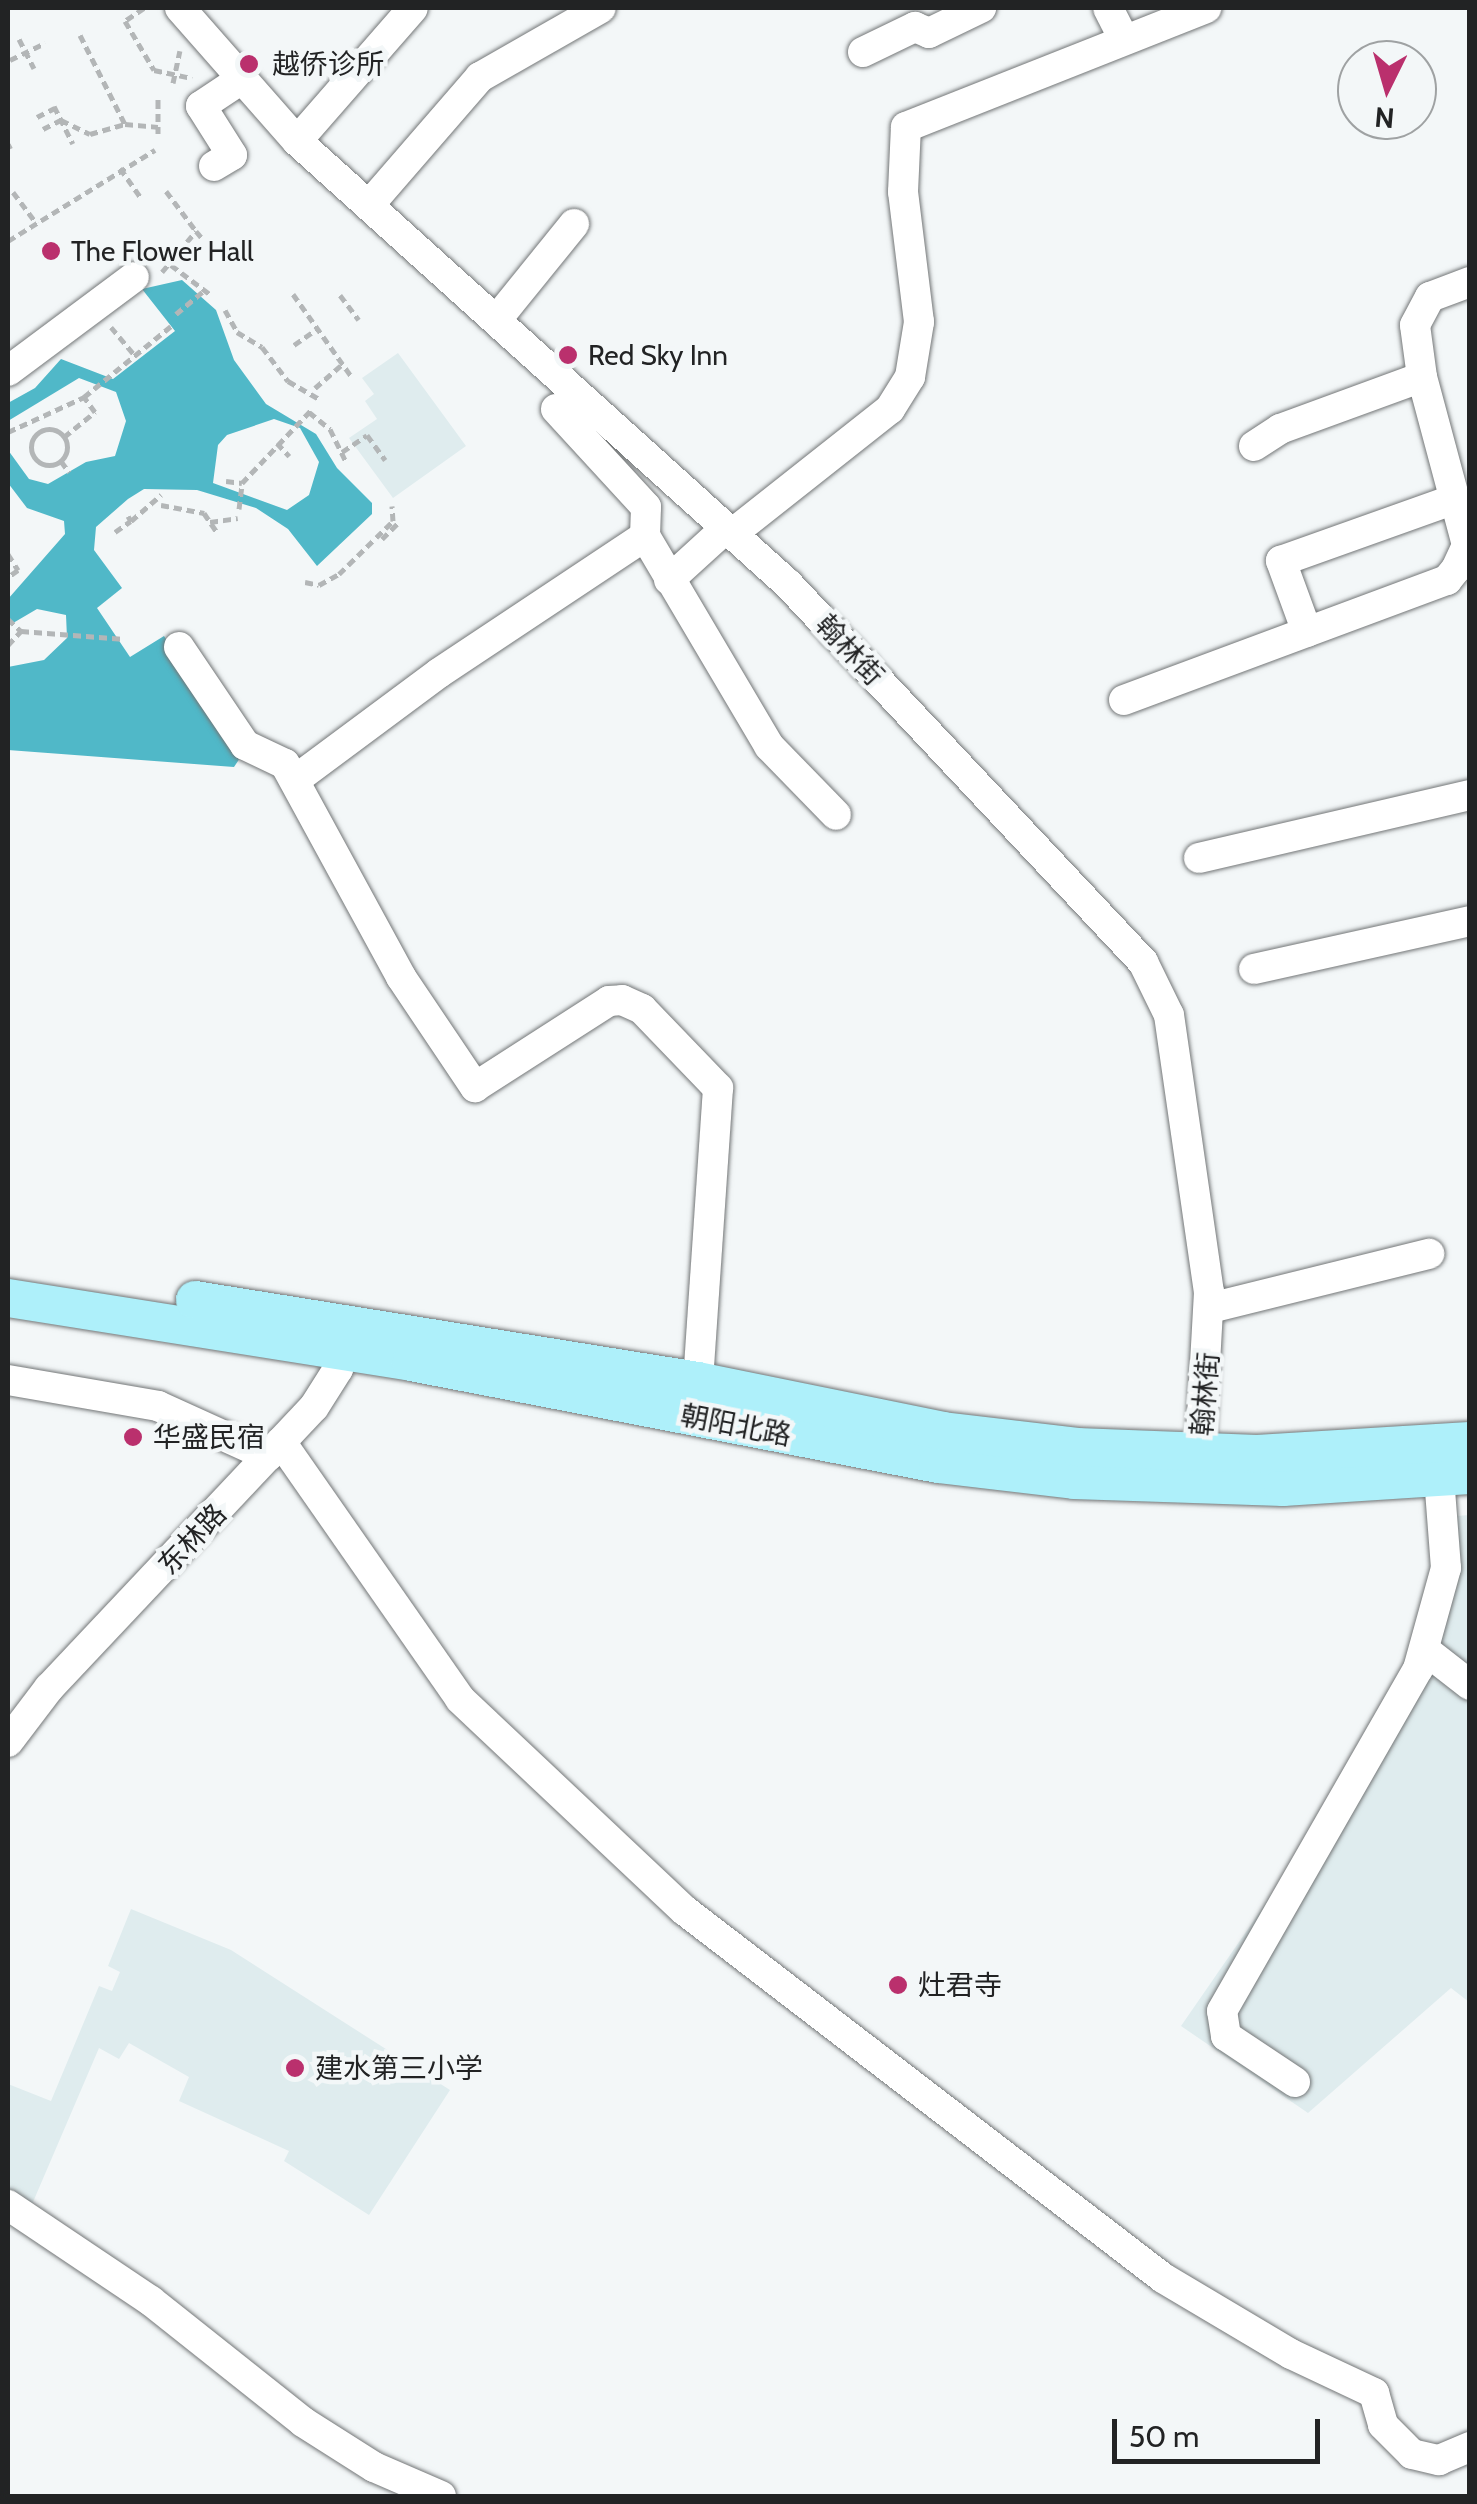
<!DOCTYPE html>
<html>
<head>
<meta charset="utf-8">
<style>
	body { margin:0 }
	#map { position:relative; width:1477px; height:2504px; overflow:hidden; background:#f3f7f8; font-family:Cabin,"Noto Sans SC",sans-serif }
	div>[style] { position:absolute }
	.built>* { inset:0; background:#dfecee }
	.water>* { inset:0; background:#50b8c8 }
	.path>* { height:5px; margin-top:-2.5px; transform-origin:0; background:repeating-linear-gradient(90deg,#b3b6b7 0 8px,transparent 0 13px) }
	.path>.ring { margin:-2.5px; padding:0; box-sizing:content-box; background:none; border:5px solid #b3b6b7; border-radius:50% }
	.roads { filter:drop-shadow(0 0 2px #737677) drop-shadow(0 0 2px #737677) }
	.minor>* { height:30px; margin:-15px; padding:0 15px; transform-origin:15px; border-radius:15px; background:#fff }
	.major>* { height:38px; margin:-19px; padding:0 19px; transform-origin:19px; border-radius:19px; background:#aef0fa }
	.dots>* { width:28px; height:28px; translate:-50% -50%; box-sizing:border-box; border:5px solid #f3f7f8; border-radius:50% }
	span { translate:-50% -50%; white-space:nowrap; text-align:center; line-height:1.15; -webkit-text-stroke:9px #f3f7f8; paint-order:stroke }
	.poi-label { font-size:28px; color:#222324 }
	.left { translate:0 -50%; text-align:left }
	.street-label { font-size:28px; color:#222324 }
	.frame { position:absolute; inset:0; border:10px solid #222324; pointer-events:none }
	.north { position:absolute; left:1337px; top:40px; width:100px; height:100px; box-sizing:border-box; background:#f3f7f8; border:2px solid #9fa2a3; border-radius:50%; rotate:185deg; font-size:28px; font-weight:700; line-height:40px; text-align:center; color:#222324 }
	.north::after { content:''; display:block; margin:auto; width:35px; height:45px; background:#ba306d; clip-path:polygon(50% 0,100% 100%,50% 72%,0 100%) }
	.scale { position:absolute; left:1112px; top:2419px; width:208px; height:45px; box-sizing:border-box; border:5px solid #222324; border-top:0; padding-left:12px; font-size:30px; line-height:35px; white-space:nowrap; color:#222324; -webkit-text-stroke:8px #f3f7f8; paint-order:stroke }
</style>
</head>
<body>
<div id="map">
	<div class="built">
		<i style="clip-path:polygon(398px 353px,466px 446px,393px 498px,349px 438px,377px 419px,365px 401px,374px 394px,362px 378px)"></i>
		<i style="clip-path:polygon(1469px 1515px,1469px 2002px,1451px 1988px,1308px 2113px,1181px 2026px,1275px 1890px,1414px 1651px,1432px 1591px,1433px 1518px)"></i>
		<i style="clip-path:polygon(131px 1909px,231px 1950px,450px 2090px,369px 2215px,284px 2161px,289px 2151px,179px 2101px,189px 2077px,129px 2043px,119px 2059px,99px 2048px,30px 2209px,8px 2197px,8px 2084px,51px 2101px,99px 1986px,112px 1991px,120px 1972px,108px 1966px)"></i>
	</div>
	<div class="water">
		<i style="clip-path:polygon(evenodd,182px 280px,216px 310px,234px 360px,266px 404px,316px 434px,337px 468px,372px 503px,372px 514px,317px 566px,288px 529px,256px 508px,197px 490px,144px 489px,128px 499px,96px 527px,94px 550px,122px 588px,97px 608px,130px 657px,164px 636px,242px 755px,234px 767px,8px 750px,8px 667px,44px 660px,67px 638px,66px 615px,37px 609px,8px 626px,8px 599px,65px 534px,64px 521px,27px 508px,8px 483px,8px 450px,29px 479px,48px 484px,86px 462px,115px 456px,126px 421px,116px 392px,79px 378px,8px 421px,8px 403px,35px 388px,61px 359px,113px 379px,175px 331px,142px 289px,182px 280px,274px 419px,300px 428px,319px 462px,309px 495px,287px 510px,213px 483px,218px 445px,227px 435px,274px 419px)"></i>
	</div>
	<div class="path">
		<i style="left:144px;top:8px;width:23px;rotate:146deg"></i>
		<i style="left:125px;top:21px;width:57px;rotate:59.4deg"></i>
		<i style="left:154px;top:70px;width:39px;rotate:12deg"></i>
		<i style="left:80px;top:35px;width:100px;rotate:63.2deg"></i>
		<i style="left:19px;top:39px;width:33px;rotate:63deg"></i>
		<i style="left:10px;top:60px;width:39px;rotate:-26deg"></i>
		<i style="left:173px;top:83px;width:33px;rotate:-78deg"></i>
		<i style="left:54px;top:106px;width:42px;rotate:63.4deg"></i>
		<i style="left:37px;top:117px;width:20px;rotate:-27deg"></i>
		<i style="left:61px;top:120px;width:32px;rotate:26deg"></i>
		<i style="left:90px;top:134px;width:36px;rotate:-16deg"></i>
		<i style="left:125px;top:124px;width:33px;rotate:5deg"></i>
		<i style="left:43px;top:129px;width:20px;rotate:-27deg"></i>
		<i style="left:158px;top:134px;width:37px;rotate:-90deg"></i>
		<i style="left:8px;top:147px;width:4px;rotate:-27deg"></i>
		<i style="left:120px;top:168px;width:37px;rotate:55deg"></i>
		<i style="left:166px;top:191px;width:50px;rotate:53.1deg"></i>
		<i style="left:13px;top:192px;width:39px;rotate:53deg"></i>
		<i style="left:8px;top:241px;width:173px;rotate:-31.8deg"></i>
		<i style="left:171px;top:265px;width:50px;rotate:36.9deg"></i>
		<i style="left:162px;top:272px;width:53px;rotate:-50.3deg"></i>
		<i style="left:196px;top:231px;width:8px;rotate:50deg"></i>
		<i style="left:293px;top:294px;width:100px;rotate:54.7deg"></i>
		<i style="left:340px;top:295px;width:31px;rotate:53deg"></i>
		<i style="left:225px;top:310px;width:25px;rotate:61deg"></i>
		<i style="left:237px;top:332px;width:29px;rotate:31deg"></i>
		<i style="left:262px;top:347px;width:43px;rotate:52.6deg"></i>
		<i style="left:288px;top:381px;width:36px;rotate:30deg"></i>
		<i style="left:176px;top:314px;width:38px;rotate:-40deg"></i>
		<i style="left:111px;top:327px;width:38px;rotate:50deg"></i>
		<i style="left:294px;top:345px;width:28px;rotate:-35deg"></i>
		<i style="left:315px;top:388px;width:37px;rotate:-41deg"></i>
		<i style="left:309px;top:412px;width:27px;rotate:39deg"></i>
		<i style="left:330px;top:429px;width:37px;rotate:64deg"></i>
		<i class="ring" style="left:31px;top:429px;width:31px;height:31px"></i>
		<i style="left:8px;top:432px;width:84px;rotate:-24.7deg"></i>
		<i style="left:64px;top:437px;width:40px;rotate:-39deg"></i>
		<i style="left:95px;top:412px;width:19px;rotate:-126deg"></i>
		<i style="left:84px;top:397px;width:112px;rotate:-39.2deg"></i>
		<i style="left:277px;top:443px;width:18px;rotate:47deg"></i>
		<i style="left:342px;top:452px;width:30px;rotate:-34deg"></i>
		<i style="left:367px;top:435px;width:31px;rotate:54deg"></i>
		<i style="left:61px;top:461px;width:14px;rotate:54deg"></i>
		<i style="left:226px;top:481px;width:16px;rotate:7deg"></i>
		<i style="left:161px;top:505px;width:44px;rotate:10.5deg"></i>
		<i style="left:204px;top:513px;width:22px;rotate:56deg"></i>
		<i style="left:239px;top:509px;width:26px;rotate:-83deg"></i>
		<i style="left:242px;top:483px;width:103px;rotate:-46.6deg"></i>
		<i style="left:128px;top:516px;width:6px;rotate:59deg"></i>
		<i style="left:131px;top:521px;width:40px;rotate:-41deg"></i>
		<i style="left:210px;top:522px;width:28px;rotate:-8deg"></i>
		<i style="left:115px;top:532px;width:19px;rotate:-35deg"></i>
		<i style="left:382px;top:539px;width:23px;rotate:-45deg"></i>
		<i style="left:8px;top:554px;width:19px;rotate:58deg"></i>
		<i style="left:18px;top:570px;width:12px;rotate:145deg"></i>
		<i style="left:305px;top:582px;width:14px;rotate:12deg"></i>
		<i style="left:319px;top:585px;width:23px;rotate:-29deg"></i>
		<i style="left:339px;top:574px;width:76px;rotate:-44.5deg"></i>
		<i style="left:393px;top:521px;width:15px;rotate:-94deg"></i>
		<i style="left:8px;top:619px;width:18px;rotate:43deg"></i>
		<i style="left:21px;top:631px;width:104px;rotate:4.4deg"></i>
		<i style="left:8px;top:645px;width:19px;rotate:-47deg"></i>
	</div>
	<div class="roads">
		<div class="minor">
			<i style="left:180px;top:8px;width:177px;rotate:48.7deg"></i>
			<i style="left:297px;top:141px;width:661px;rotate:42.06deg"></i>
			<i style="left:788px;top:584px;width:519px;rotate:46.8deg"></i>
			<i style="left:1143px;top:962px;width:59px;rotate:63.9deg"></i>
			<i style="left:1169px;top:1015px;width:280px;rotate:81.8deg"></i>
			<i style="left:1209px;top:1292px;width:162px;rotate:93.2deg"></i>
			<i style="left:1108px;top:8px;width:34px;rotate:63deg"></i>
			<i style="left:863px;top:52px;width:58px;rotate:-25.7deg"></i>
			<i style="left:915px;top:27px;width:15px;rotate:23deg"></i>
			<i style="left:929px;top:33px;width:58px;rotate:-25.7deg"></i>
			<i style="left:297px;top:141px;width:176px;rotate:-48.9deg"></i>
			<i style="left:214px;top:166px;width:21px;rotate:-31deg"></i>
			<i style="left:232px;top:155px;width:58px;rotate:-122.3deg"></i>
			<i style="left:201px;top:106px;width:47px;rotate:-33.7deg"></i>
			<i style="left:370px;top:204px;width:168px;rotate:-49.1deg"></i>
			<i style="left:480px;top:77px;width:139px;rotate:-29.7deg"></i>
			<i style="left:498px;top:318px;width:121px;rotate:-51deg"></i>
			<i style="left:8px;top:371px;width:157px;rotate:-36.7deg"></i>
			<i style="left:1254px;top:446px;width:31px;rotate:-33deg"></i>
			<i style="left:1280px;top:429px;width:151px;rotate:-20.1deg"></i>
			<i style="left:733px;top:533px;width:200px;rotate:-38.3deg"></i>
			<i style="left:890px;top:409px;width:38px;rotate:-58deg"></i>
			<i style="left:910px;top:377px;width:56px;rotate:-80.7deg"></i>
			<i style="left:919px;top:322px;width:131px;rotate:-97deg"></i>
			<i style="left:903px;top:192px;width:65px;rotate:-87.4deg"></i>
			<i style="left:906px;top:127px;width:323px;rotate:-21.6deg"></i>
			<i style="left:645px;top:536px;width:244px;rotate:59.4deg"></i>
			<i style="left:769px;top:746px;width:96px;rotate:45.8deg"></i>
			<i style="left:669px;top:580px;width:77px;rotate:-42.4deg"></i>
			<i style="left:1307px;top:632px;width:76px;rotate:-110.1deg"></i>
			<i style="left:1281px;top:561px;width:185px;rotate:-19.6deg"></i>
			<i style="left:179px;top:647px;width:118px;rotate:56deg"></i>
			<i style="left:245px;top:745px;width:44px;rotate:25.4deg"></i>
			<i style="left:285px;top:764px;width:243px;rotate:61.4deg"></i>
			<i style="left:401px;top:977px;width:133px;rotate:56.1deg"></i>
			<i style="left:475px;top:1087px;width:159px;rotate:-32.7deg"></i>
			<i style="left:609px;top:1001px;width:13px;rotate:-4deg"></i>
			<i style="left:622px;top:1000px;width:22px;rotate:24deg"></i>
			<i style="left:642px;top:1009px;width:110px;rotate:46.1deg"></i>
			<i style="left:718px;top:1088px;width:294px;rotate:93.9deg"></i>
			<i style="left:1124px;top:700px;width:345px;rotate:-20.4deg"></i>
			<i style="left:1447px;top:580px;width:14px;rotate:-51deg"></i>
			<i style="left:1456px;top:569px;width:26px;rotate:-65deg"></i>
			<i style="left:1467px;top:545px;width:174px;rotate:-105deg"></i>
			<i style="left:1422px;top:377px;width:52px;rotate:-97.7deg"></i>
			<i style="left:1415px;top:325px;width:32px;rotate:-62deg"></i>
			<i style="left:1430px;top:297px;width:43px;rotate:-20.6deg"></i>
			<i style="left:295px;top:780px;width:179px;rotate:-36.6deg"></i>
			<i style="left:439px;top:673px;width:247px;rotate:-33.6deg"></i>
			<i style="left:645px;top:536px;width:29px;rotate:-88deg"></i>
			<i style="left:646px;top:507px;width:133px;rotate:-132.6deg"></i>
			<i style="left:1199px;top:858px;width:278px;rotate:-13.1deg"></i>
			<i style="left:1254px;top:969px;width:221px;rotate:-12.5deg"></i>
			<i style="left:1210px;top:1308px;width:226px;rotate:-13.9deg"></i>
			<i style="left:8px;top:1380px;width:152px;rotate:9.8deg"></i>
			<i style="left:158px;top:1406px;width:121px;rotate:24.4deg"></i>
			<i style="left:281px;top:1442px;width:313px;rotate:55.1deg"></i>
			<i style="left:460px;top:1699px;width:308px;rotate:43.3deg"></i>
			<i style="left:684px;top:1910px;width:604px;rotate:37.53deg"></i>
			<i style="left:1163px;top:2278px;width:149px;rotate:30.7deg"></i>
			<i style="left:1291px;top:2354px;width:92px;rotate:25.2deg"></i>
			<i style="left:1374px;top:2393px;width:33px;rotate:74deg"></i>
			<i style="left:1383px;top:2425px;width:41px;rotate:45deg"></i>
			<i style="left:1412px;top:2454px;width:28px;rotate:13deg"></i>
			<i style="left:1439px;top:2460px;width:34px;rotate:-23deg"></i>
			<i style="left:1425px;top:1650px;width:57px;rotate:37.9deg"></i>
			<i style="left:8px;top:1742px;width:68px;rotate:-52.8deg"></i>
			<i style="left:49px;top:1688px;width:386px;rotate:-46.7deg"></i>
			<i style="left:314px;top:1407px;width:45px;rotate:-57.7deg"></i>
			<i style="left:338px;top:1369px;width:40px;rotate:-77deg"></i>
			<i style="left:1295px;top:2082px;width:83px;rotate:-146.3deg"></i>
			<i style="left:1226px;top:2036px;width:25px;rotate:-99deg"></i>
			<i style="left:1222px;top:2011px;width:394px;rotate:-60.2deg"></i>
			<i style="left:1418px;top:1669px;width:105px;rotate:-74.5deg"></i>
			<i style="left:1446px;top:1568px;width:91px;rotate:-94.4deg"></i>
			<i style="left:8px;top:2205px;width:172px;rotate:33.9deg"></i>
			<i style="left:151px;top:2301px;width:194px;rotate:38.5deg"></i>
			<i style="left:303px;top:2422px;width:84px;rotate:32.4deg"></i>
			<i style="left:374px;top:2467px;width:73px;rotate:23.4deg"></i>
		</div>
		<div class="major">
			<i style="left:8px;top:1298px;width:408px;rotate:9deg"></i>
			<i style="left:411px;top:1362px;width:537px;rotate:10.95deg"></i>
			<i style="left:938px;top:1464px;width:137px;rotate:6.7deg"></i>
			<i style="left:1074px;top:1480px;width:209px;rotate:1.9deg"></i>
			<i style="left:1283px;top:1487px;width:187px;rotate:-3.7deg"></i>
			<i style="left:195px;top:1300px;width:509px;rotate:9.15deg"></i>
			<i style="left:698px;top:1381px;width:250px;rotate:11.5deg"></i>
			<i style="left:943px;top:1431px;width:135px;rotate:6.8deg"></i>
			<i style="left:1077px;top:1447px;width:180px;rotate:2.2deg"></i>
			<i style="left:1257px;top:1454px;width:213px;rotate:-3.5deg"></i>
		</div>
	</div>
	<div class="dots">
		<i style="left:249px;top:64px;background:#ba306d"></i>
		<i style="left:51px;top:251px;background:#ba306d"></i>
		<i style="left:568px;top:355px;background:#ba306d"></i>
		<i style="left:133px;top:1437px;background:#ba306d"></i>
		<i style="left:898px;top:1985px;background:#ba306d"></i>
		<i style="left:295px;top:2068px;background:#ba306d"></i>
	</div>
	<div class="poi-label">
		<span class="left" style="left:272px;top:64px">越侨诊所</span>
		<span class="left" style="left:71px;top:251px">The Flower Hall</span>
		<span class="left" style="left:588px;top:355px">Red Sky Inn</span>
		<span class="left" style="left:153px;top:1437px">华盛民宿</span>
		<span class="left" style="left:918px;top:1985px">灶君寺</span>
		<span class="left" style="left:315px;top:2068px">建水第三小学</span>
	</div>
	<div class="street-label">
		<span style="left:850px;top:650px;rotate:47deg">翰林街</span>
		<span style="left:1205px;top:1394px;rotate:-85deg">翰林街</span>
		<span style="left:736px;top:1425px;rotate:11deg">朝阳北路</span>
		<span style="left:192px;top:1539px;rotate:-47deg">东林路</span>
	</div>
	<div class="frame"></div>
	<div class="north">N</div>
	<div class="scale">50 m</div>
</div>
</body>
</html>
